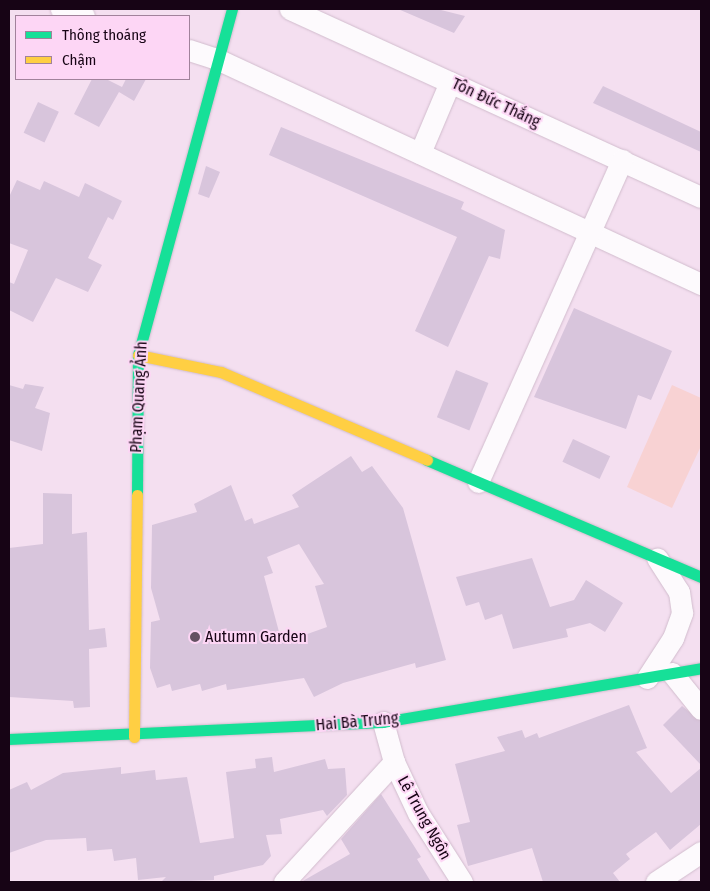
<!DOCTYPE html>
<html>
<head>
<meta charset="utf-8">
<style>
	body { margin:0 }
	#map { position:relative; width:710px; height:891px; overflow:hidden; background:#f4dff0; font-family:"Fira Sans Condensed",sans-serif }
	div>[style] { position:absolute }
	.green>* { inset:0; background:#f8d2d3 }
	.building>* { inset:0; background:#d8c5dc; transform-origin:0 0 }
	.roads { filter:drop-shadow(0 0 1px #d1bccd) drop-shadow(0 0 1px #d1bccd) }
	.street>* { height:21px; margin:-10.5px; padding:0 10.5px; transform-origin:10.5px; border-radius:10.5px; background:#fdfafd }
	.fast>* { height:11px; margin:-5.5px; padding:0 5.5px; transform-origin:5.5px; border-radius:5.5px; background:#16e098 }
	.slow>* { height:11px; margin:-5.5px; padding:0 5.5px; transform-origin:5.5px; border-radius:5.5px; background:#ffcf43 }
	.dots>* { width:14px; height:14px; translate:-50% -50%; box-sizing:border-box; border:2px solid #fdd6f5; border-radius:50% }
	span { translate:-50% -50%; white-space:nowrap; text-align:center; line-height:1.15; -webkit-text-stroke:4px #fdd6f5; paint-order:stroke }
	.street-label { font-size:16px; color:#170415 }
	.poi-label { font-size:16px; color:#170415 }
	.left { translate:0 -50%; text-align:left }
	.frame { position:absolute; inset:0; border:10px solid #170415; pointer-events:none }
	.legend { position:absolute; left:15px; top:15px; width:175px; height:65px; box-sizing:border-box; background:#fdd6f5; border:1px solid #a1829b; margin:0; padding:6px 9px; list-style:none; font-size:15px; color:#170415 }
	.legend li { display:flex; align-items:center; gap:10px; height:25px }
	.legend b { width:25px; border:1px solid #a1829b }
</style>
</head>
<body>
<div id="map">
	<div class="green">
		<i style="clip-path:polygon(672px 385px,701px 398px,701px 446px,672px 508px,627px 487px)"></i>
	</div>
	<div class="building">
		<i style="clip-path:polygon(398px 9px,437px 9px,465px 16px,454px 33px)"></i>
		<i style="clip-path:polygon(92px 79px,106px 79px,122px 87px,126px 79px,146px 79px,134px 101px,119px 92px,99px 127px,74px 114px)"></i>
		<i style="clip-path:polygon(603px 86px,701px 132px,701px 152px,593px 103px)"></i>
		<i style="left:38px;top:102px;width:23px;height:34px;rotate:25deg"></i>
		<i style="clip-path:polygon(281px 127px,464px 202px,461px 209px,505px 230px,500px 259px,489px 256px,448px 347px,415px 331px,457px 237px,269px 155px)"></i>
		<i style="clip-path:polygon(206px 166px,220px 172px,209px 198px,198px 194px)"></i>
		<i style="clip-path:polygon(17px 180px,40px 190px,44px 181px,79px 197px,85px 183px,122px 201px,113px 220px,108px 217px,88px 258px,102px 265px,88px 292px,56px 278px,33px 322px,9px 310px,9px 282px,14px 284px,28px 250px,9px 243px,9px 197px)"></i>
		<i style="clip-path:polygon(574px 308px,672px 351px,651px 400px,638px 395px,626px 429px,534px 397px)"></i>
		<i style="left:456px;top:370px;width:35px;height:51px;rotate:22deg"></i>
		<i style="clip-path:polygon(25px 384px,44px 387px,35px 408px,50px 413px,42px 451px,9px 440px,9px 385px,23px 389px)"></i>
		<i style="left:573px;top:439px;width:41px;height:25px;rotate:25deg"></i>
		<i style="clip-path:polygon(evenodd,351px 456px,362px 472px,372px 466px,403px 508px,446px 660px,416px 668px,415px 663px,343px 683px,314px 697px,304px 678px,227px 690px,226px 684px,202px 691px,200px 684px,172px 691px,170px 684px,157px 688px,150px 668px,151px 622px,160px 620px,151px 588px,152px 525px,197px 512px,194px 504px,231px 485px,245px 521px,252px 518px,254px 524px,299px 507px,292px 495px,351px 456px,299px 544px,324px 584px,315px 586px,327px 627px,282px 643px,264px 576px,273px 573px,267px 557px,299px 544px)"></i>
		<i style="clip-path:polygon(43px 493px,72px 494px,72px 534px,87px 532px,89px 630px,105px 628px,107px 647px,89px 649px,90px 707px,74px 708px,73px 701px,9px 697px,9px 548px,43px 544px)"></i>
		<i style="clip-path:polygon(532px 558px,550px 607px,574px 600px,586px 580px,623px 603px,605px 632px,590px 623px,566px 629px,568px 637px,513px 649px,502px 614px,485px 620px,479px 602px,466px 606px,456px 577px)"></i>
		<i style="clip-path:polygon(629px 705px,647px 748px,636px 752px,671px 793px,701px 768px,701px 824px,670px 850px,656px 832px,626px 854px,630px 859px,613px 873px,620px 882px,543px 882px,532px 848px,468px 866px,457px 825px,470px 822px,455px 764px,505px 751px,497px 737px,522px 730px,525px 738px,537px 733px,539px 738px)"></i>
		<i style="clip-path:polygon(682px 706px,701px 721px,701px 765px,663px 725px)"></i>
		<i style="clip-path:polygon(272px 757px,274px 772px,325px 759px,328px 769px,345px 768px,347px 795px,327px 816px,323px 810px,280px 819px,282px 834px,266px 835px,271px 856px,263px 865px,214px 876px,214px 880px,161px 882px,166px 877px,138px 880px,136px 858px,114px 861px,112px 849px,87px 851px,86px 838px,46px 840px,9px 853px,9px 790px,27px 782px,31px 790px,63px 773px,121px 767px,121px 774px,155px 770px,156px 780px,187px 777px,200px 843px,234px 838px,226px 772px,256px 768px,255px 759px)"></i>
		<i style="clip-path:polygon(381px 794px,421px 857px,417px 859px,431px 882px,301px 882px,350px 854px,341px 839px)"></i>
	</div>
	<div class="roads">
		<div class="street">
			<i style="left:61px;top:9px;width:24px;rotate:17deg"></i>
			<i style="left:290px;top:9px;width:452px;rotate:24.6deg"></i>
			<i style="left:189px;top:50px;width:32px;rotate:18deg"></i>
			<i style="left:219px;top:60px;width:532px;rotate:24.93deg"></i>
			<i style="left:420px;top:153px;width:77px;rotate:-67.1deg"></i>
			<i style="left:478px;top:482px;width:353px;rotate:-65.9deg"></i>
			<i style="left:672px;top:673px;width:46px;rotate:51.1deg"></i>
			<i style="left:647px;top:678px;width:48px;rotate:-57deg"></i>
			<i style="left:673px;top:638px;width:27px;rotate:-70deg"></i>
			<i style="left:682px;top:613px;width:21px;rotate:-98deg"></i>
			<i style="left:679px;top:592px;width:40px;rotate:-122.9deg"></i>
			<i style="left:383px;top:722px;width:41px;rotate:74.6deg"></i>
			<i style="left:394px;top:762px;width:56px;rotate:64.8deg"></i>
			<i style="left:418px;top:813px;width:82px;rotate:57.5deg"></i>
			<i style="left:284px;top:882px;width:163px;rotate:-47.5deg"></i>
			<i style="left:656px;top:882px;width:54px;rotate:-33.7deg"></i>
		</div>
		<div class="fast">
			<i style="left:427px;top:460px;width:298px;rotate:23.1deg"></i>
			<i style="left:137px;top:495px;width:140px;rotate:-89.6deg"></i>
			<i style="left:138px;top:355px;width:359px;rotate:-74.8deg"></i>
			<i style="left:9px;top:739px;width:374px;rotate:-2.6deg"></i>
			<i style="left:383px;top:722px;width:323px;rotate:-9.6deg"></i>
		</div>
		<div class="slow">
			<i style="left:138px;top:355px;width:85px;rotate:11.6deg"></i>
			<i style="left:221px;top:372px;width:224px;rotate:23.1deg"></i>
			<i style="left:134px;top:737px;width:242px;rotate:-89.3deg"></i>
		</div>
	</div>
	<div class="dots">
		<i style="left:195px;top:637px;background:#645162"></i>
	</div>
	<div class="street-label">
		<span style="left:496px;top:103px;rotate:25deg">Tôn Đức Thắng</span>
		<span style="left:139px;top:397px;rotate:-87deg">Phạm Quang Ảnh</span>
		<span style="left:357px;top:722px;rotate:-5deg">Hai Bà Trưng</span>
		<span style="left:424px;top:818px;rotate:61deg">Lê Trung Ngôn</span>
	</div>
	<div class="poi-label">
		<span class="left" style="left:205px;top:637px">Autumn Garden</span>
	</div>
	<div class="frame"></div>
	<ul class="legend">
	<li><b style="height:6px;background:#16e098"></b>Thông thoáng</li>
	<li><b style="height:6px;background:#ffcf43"></b>Chậm</li>
	</ul>
</div>
</body>
</html>
